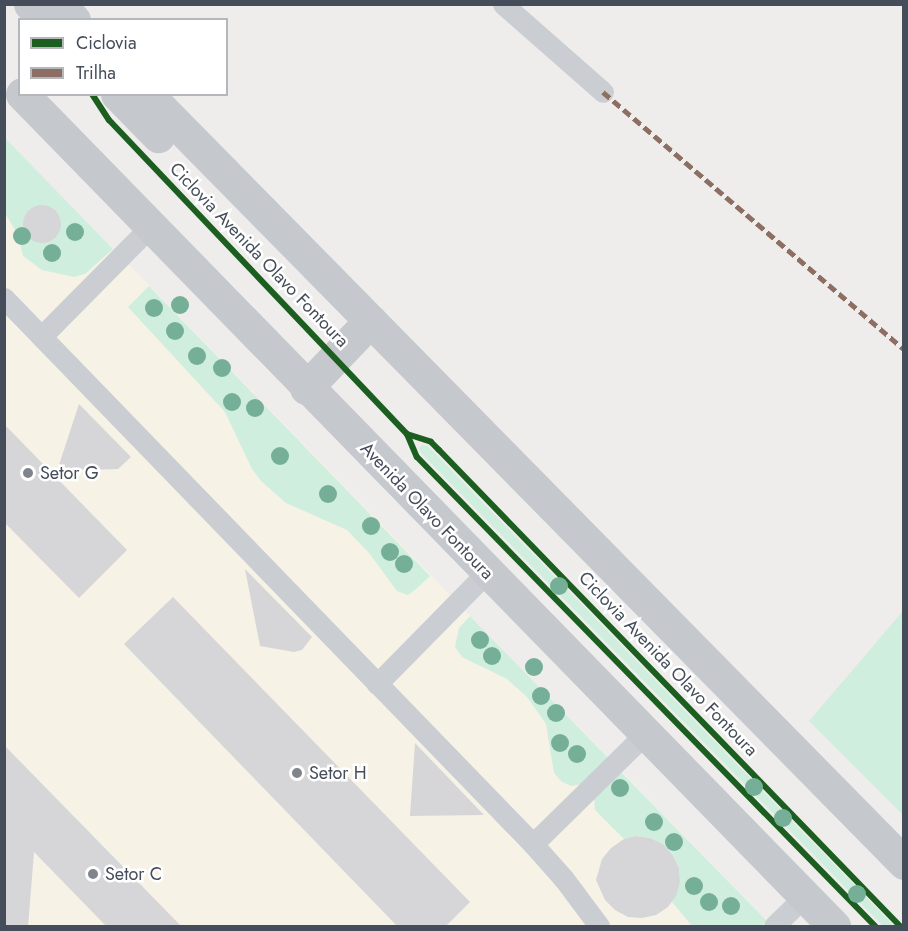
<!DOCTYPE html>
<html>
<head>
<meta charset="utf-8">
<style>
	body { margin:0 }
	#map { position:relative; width:908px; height:931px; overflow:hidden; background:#eeedec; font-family:Jost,sans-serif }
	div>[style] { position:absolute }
	.commercial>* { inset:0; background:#f6f2e6 }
	.green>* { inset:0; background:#d0eede }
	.building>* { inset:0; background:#d6d6d8 }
	.round { border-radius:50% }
	.lane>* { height:21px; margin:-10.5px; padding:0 10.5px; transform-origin:10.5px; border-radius:10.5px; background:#cacdd1 }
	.primary>* { height:33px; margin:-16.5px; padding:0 16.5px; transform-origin:16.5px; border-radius:16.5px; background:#c5c8cd }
	.quiet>* { height:4.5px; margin-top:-2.25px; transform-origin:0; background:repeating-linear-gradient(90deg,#8d6e63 0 9px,transparent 0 13.5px) }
	.cycleway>* { height:6px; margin:-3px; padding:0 3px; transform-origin:3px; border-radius:3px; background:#1b5e20 }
	.trees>* { width:18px; height:18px; margin:-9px; border-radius:50%; background:#76af98 }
	.dots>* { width:16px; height:16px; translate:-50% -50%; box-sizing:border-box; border:3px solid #fff; border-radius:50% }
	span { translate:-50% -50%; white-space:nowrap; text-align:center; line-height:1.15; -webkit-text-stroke:5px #fff; paint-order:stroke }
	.street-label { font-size:18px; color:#444d59 }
	.poi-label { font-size:18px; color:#444d59 }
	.left { translate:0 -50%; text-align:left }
	.frame { position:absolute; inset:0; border:6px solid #444d59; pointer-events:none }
	.legend { position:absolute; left:18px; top:18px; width:210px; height:78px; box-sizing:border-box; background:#fff; border:2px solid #b4b8bd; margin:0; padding:8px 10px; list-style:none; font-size:18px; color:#444d59 }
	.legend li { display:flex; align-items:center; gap:12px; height:30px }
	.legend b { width:30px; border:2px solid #b4b8bd }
</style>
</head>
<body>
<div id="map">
	<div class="commercial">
		<i style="clip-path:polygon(4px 138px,139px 275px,772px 926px,5px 926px)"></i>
	</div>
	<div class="green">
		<i style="clip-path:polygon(5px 138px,113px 249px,85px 274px,74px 277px,42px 270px,23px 256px,18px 235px,5px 213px)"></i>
		<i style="clip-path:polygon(149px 286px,430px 576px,416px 589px,408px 595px,397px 591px,369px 553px,347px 530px,286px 503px,261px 481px,252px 469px,225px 412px,128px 307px)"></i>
		<i style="clip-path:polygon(422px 445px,428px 446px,894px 926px,883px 926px,421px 453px,419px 448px)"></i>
		<i style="clip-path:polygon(903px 611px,903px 815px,809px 721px)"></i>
		<i style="clip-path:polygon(470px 616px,608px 758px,581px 784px,572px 786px,562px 782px,554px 773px,546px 724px,527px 697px,507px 679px,462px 657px,455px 647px,459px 628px)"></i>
		<i style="clip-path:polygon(619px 770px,767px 921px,761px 926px,692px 926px,672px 902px,680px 882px,679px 868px,673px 854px,663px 844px,650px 838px,636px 836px,624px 839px,595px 810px,594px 798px)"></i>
	</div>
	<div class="building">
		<i class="round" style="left:23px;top:205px;width:38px;height:38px"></i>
		<i style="clip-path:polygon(79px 404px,131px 457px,118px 469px,57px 471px)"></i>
		<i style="clip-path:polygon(4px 424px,127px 550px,79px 598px,4px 522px)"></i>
		<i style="clip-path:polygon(245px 569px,312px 637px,302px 650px,294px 652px,260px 646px)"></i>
		<i style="clip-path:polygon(173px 597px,470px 902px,445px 927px,398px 927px,124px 644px)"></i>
		<i style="clip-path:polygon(415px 743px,484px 815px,410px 816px)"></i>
		<i style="clip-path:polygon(4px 745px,182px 927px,107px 927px,34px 852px,28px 927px,4px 927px)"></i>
		<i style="clip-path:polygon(636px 836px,650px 838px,663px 844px,673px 855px,679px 868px,680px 882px,676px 896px,668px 907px,656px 915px,642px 918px,628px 917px,615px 910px,605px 900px,596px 880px,602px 859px,611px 848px,624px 839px)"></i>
	</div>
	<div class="lane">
		<i style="left:503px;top:4px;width:133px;rotate:41.3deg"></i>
		<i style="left:4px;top:298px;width:760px;rotate:45.91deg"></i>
		<i style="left:533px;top:844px;width:47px;rotate:48.5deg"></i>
		<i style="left:564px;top:879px;width:59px;rotate:53.3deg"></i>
		<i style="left:42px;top:336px;width:155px;rotate:-45.3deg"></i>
		<i style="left:377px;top:684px;width:157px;rotate:-45.5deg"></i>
		<i style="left:533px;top:844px;width:158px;rotate:-44.5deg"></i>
		<i style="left:774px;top:926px;width:43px;rotate:-44.1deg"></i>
	</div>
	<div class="primary">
		<i style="left:30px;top:4px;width:21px;rotate:49deg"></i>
		<i style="left:59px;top:4px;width:22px;rotate:47deg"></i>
		<i style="left:22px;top:94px;width:1163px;rotate:45.7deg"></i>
		<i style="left:117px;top:94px;width:59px;rotate:45.7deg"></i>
		<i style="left:147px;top:94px;width:1079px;rotate:45.45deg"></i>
		<i style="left:306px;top:388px;width:93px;rotate:-46.3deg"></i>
	</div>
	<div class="quiet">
		<i style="left:603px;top:92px;width:396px;rotate:40.5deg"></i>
	</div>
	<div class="cycleway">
		<i style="left:92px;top:94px;width:31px;rotate:57deg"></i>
		<i style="left:109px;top:120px;width:433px;rotate:46.5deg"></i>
		<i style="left:407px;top:434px;width:25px;rotate:67deg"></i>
		<i style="left:417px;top:457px;width:656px;rotate:45.68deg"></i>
		<i style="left:407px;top:434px;width:25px;rotate:18deg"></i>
		<i style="left:431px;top:442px;width:11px;rotate:45deg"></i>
		<i style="left:439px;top:450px;width:663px;rotate:45.92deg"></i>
	</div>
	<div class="trees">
		<i style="left:75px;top:232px"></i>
		<i style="left:22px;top:236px"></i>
		<i style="left:52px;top:253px"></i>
		<i style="left:180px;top:305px"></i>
		<i style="left:154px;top:308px"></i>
		<i style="left:175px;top:331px"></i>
		<i style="left:197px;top:356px"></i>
		<i style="left:222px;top:368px"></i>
		<i style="left:232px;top:402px"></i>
		<i style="left:255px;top:408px"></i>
		<i style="left:280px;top:456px"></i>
		<i style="left:328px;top:494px"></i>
		<i style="left:371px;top:526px"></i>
		<i style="left:390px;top:552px"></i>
		<i style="left:404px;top:564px"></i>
		<i style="left:559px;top:586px"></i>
		<i style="left:480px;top:640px"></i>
		<i style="left:492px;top:656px"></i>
		<i style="left:534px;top:667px"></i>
		<i style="left:541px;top:696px"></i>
		<i style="left:556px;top:713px"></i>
		<i style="left:560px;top:743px"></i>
		<i style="left:577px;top:754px"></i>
		<i style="left:754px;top:787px"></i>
		<i style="left:620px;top:788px"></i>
		<i style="left:783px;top:818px"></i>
		<i style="left:654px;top:822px"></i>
		<i style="left:674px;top:842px"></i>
		<i style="left:694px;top:886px"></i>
		<i style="left:857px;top:894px"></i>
		<i style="left:709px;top:902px"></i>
		<i style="left:731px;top:906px"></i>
	</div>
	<div class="dots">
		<i style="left:28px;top:473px;background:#80858c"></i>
		<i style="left:297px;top:773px;background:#80858c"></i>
		<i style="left:93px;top:874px;background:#80858c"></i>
	</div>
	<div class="street-label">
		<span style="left:259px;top:255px;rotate:46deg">Ciclovia Avenida Olavo Fontoura</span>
		<span style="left:427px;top:511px;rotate:46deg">Avenida Olavo Fontoura</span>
		<span style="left:668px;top:664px;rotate:46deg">Ciclovia Avenida Olavo Fontoura</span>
	</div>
	<div class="poi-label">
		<span class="left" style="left:40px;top:473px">Setor G</span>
		<span class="left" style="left:309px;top:773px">Setor H</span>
		<span class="left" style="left:105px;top:874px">Setor C</span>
	</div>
	<div class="frame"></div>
	<ul class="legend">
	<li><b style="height:8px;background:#1b5e20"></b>Ciclovia</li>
	<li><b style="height:8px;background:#8d6e63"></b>Trilha</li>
	</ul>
</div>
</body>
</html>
